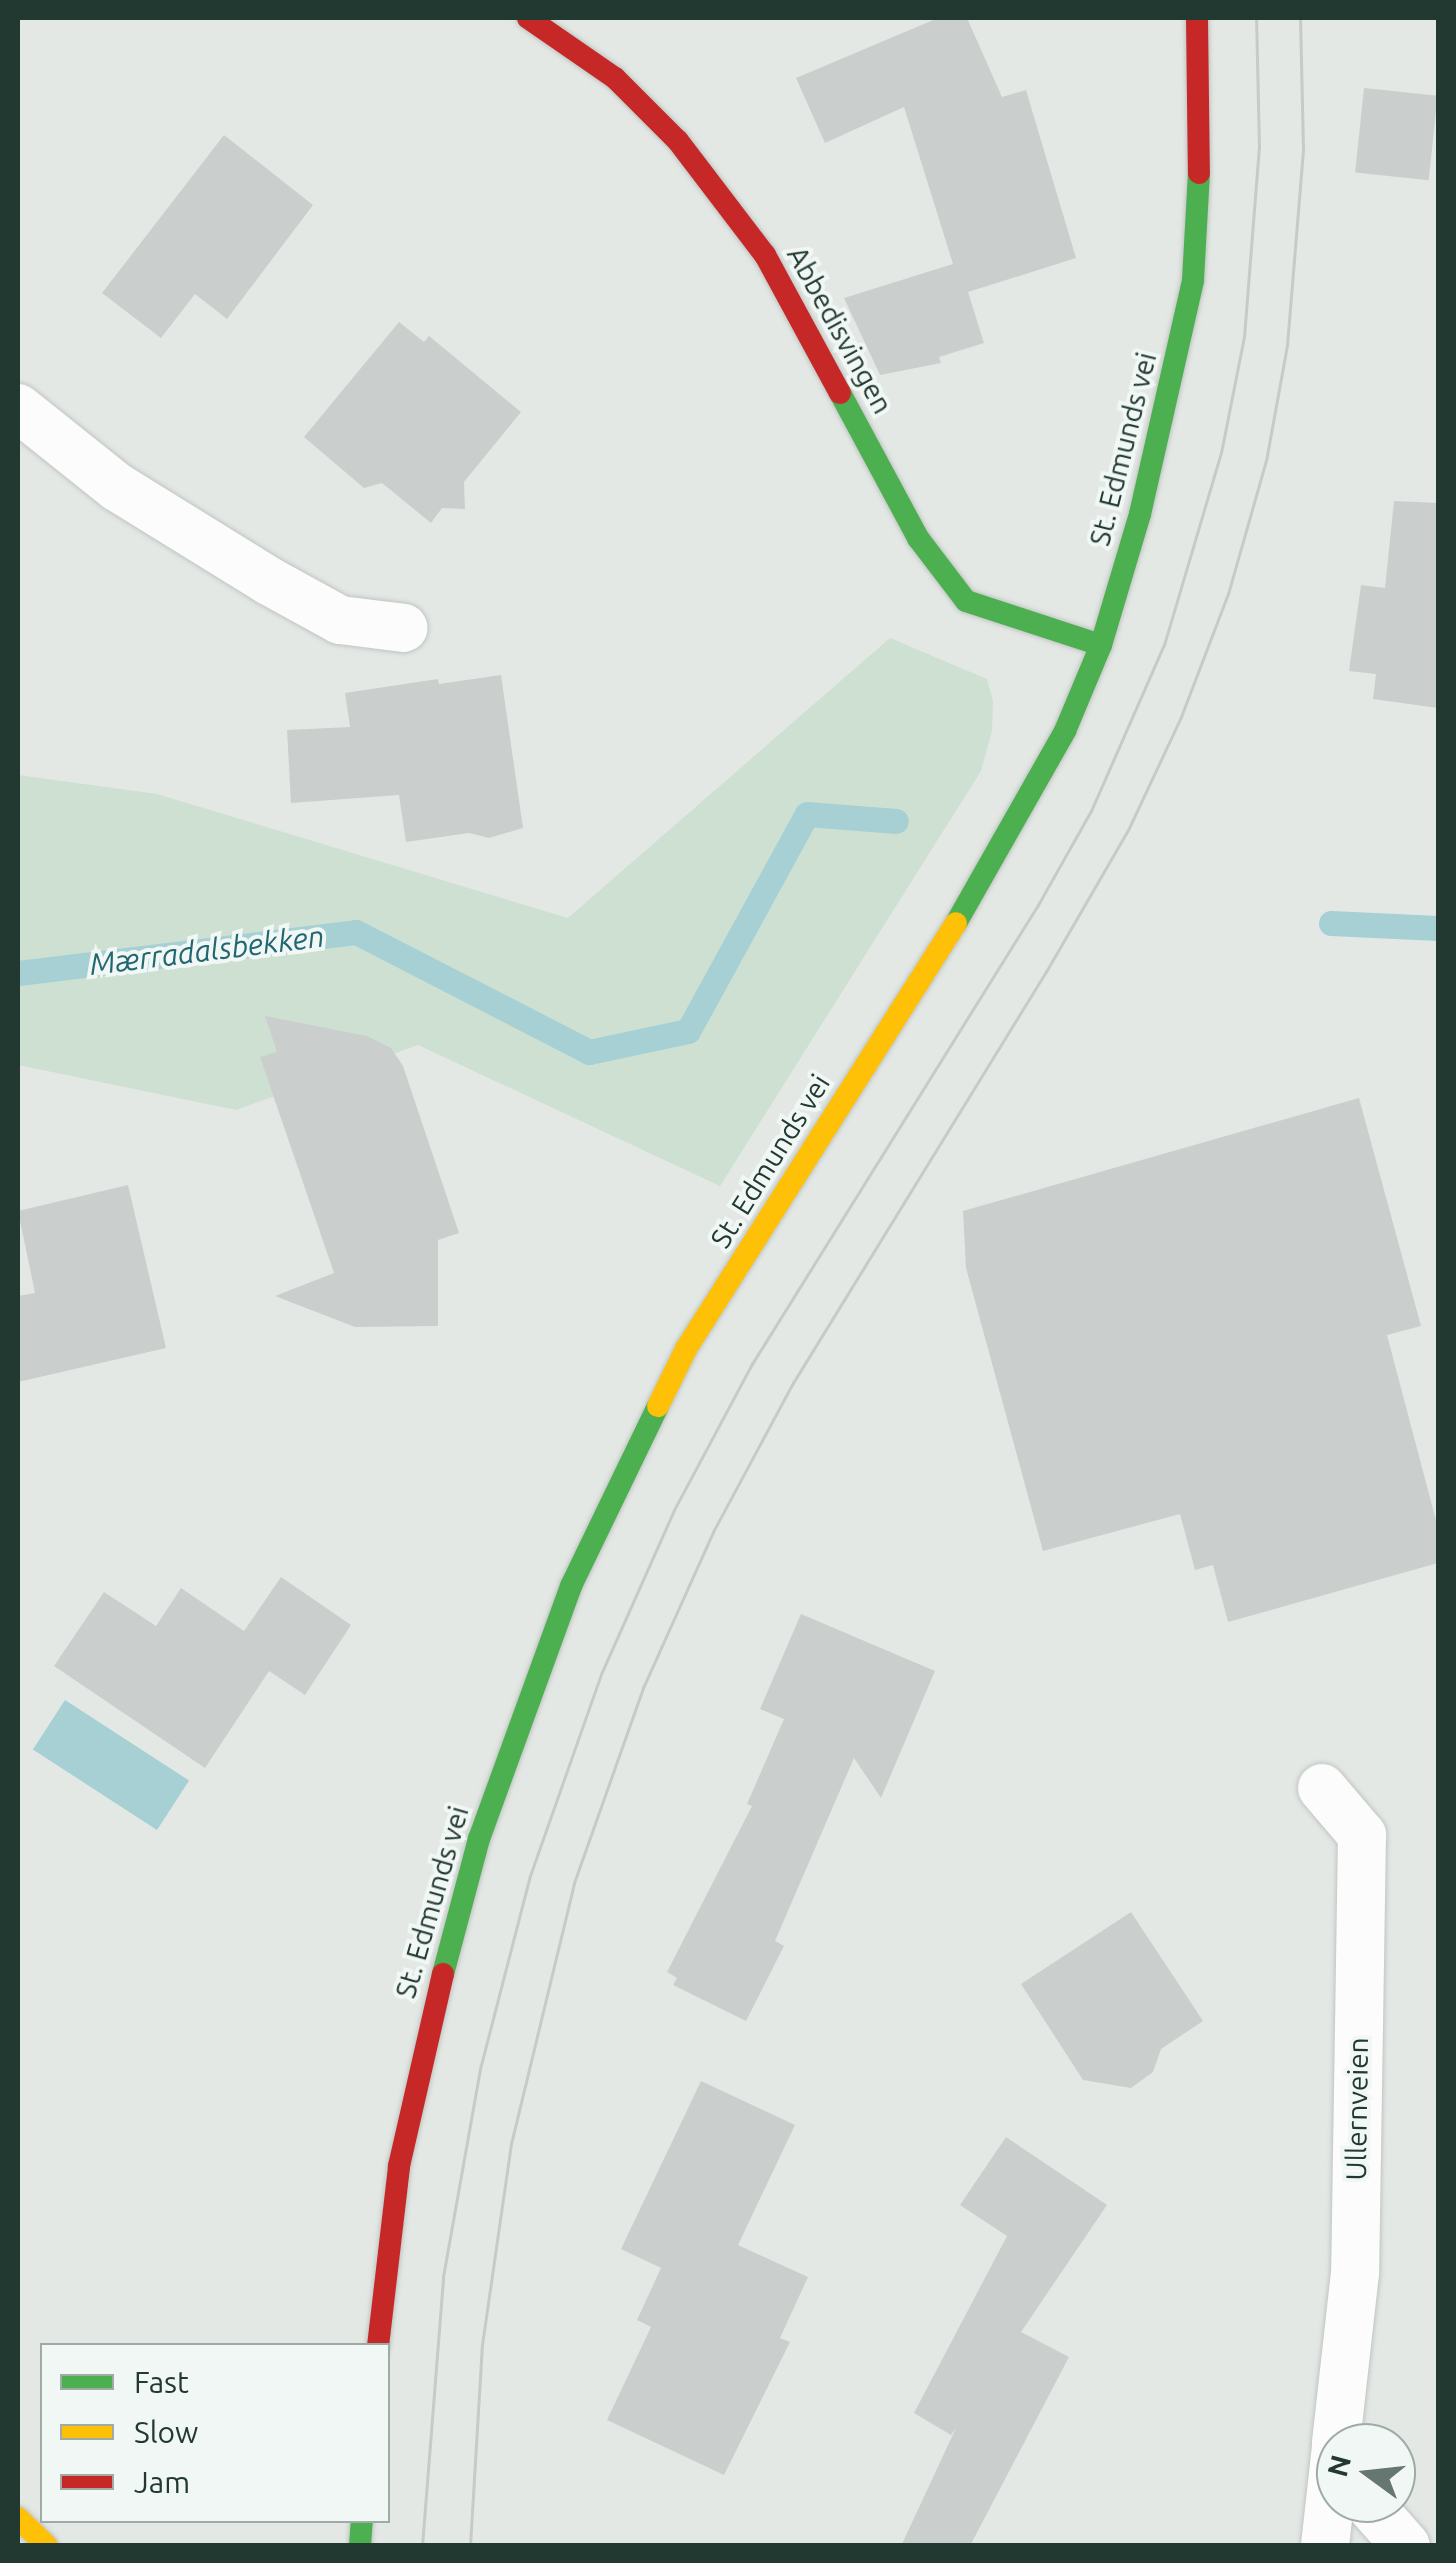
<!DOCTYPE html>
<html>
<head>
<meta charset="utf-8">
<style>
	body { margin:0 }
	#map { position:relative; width:1456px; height:2563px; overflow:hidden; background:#e3e8e5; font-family:Ubuntu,sans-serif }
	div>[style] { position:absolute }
	.green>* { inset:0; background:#cde0d2 }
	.water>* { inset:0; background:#a6d0d4; transform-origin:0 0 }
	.stream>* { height:25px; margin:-12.5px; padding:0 12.5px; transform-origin:12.5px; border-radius:12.5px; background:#a6d0d4 }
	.building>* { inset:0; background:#cacfcd; transform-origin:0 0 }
	.roads { filter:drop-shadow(0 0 2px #c0c5c2) drop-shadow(0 0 2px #c0c5c2) }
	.lane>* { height:48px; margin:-24px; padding:0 24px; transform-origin:24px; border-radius:24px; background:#fbfcfb }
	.fast>* { height:22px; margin:-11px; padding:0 11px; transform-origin:11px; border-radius:11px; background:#4caf50 }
	.slow>* { height:22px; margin:-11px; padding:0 11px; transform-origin:11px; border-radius:11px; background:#ffc107 }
	.jam>* { height:22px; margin:-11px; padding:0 11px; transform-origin:11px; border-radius:11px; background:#c62828 }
	.tram>* { height:2.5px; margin:-1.25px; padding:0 1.25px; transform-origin:1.25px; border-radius:1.25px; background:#c6cac9 }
	span { translate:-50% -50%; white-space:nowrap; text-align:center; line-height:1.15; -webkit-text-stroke:8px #f1f7f4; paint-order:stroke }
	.street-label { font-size:28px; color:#223932 }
	.water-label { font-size:30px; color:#216771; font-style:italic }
	.frame { position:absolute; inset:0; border:20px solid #223932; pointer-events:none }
	.legend { position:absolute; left:40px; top:2343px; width:350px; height:180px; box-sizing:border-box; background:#f1f7f4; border:2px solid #9eaba6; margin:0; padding:12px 18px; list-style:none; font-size:30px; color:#223932 }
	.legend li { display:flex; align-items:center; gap:20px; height:50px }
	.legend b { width:50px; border:2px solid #9eaba6 }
	.north { position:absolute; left:1316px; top:2423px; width:100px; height:100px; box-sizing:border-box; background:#f1f7f4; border:2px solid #9eaba6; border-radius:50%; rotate:285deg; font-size:28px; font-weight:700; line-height:40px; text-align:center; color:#223932 }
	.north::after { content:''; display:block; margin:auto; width:35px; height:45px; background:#667671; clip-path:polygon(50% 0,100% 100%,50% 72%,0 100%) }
</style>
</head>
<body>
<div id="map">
	<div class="green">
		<i style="clip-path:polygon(890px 638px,987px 679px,993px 701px,992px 731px,981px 771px,720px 1186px,418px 1045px,236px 1110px,18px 1065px,18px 775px,157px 794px,568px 918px)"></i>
	</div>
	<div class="water">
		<i style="left:65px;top:1700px;width:148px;height:59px;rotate:33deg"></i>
	</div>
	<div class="stream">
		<i style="left:1331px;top:923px;width:107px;rotate:2.7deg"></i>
		<i style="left:18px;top:973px;width:340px;rotate:-6.9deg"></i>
		<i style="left:356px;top:932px;width:262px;rotate:27.2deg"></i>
		<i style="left:589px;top:1052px;width:101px;rotate:-12deg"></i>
		<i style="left:688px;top:1031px;width:247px;rotate:-61.3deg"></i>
		<i style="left:807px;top:814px;width:89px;rotate:4.5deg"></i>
	</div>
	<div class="building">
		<i style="clip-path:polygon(938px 18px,967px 18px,1002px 97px,1026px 90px,1076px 258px,968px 292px,984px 343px,939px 357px,941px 363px,880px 375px,844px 298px,953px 264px,904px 107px,825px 143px,796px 78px)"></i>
		<i style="left:1364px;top:88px;width:74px;height:85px;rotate:6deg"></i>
		<i style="clip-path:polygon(224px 135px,313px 205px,227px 319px,195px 294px,161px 338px,102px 293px)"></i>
		<i style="clip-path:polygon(399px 322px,424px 342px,429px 336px,521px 412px,464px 482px,465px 509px,442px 508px,431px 523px,382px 483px,364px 488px,304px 437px)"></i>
		<i style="clip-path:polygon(1394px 501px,1438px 503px,1438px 708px,1373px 699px,1376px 674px,1349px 671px,1361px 585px,1385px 588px)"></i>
		<i style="clip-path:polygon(501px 675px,523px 828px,489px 838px,469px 833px,406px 842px,399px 795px,291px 803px,287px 730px,350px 727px,345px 693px,438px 679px,439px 684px)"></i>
		<i style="clip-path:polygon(265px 1016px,367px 1036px,391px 1048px,403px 1066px,459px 1233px,438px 1240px,438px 1326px,355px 1327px,275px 1296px,334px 1273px,260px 1057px,277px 1052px)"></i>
		<i style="clip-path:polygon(1359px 1098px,1421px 1326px,1387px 1335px,1438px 1528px,1438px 1563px,1228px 1622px,1213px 1565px,1195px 1570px,1180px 1514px,1043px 1551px,966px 1268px,963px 1211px)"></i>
		<i style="clip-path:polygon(128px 1185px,166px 1348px,18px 1382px,18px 1296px,35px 1293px,18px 1211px)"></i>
		<i style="clip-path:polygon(281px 1577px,351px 1625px,305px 1695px,269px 1671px,205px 1768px,54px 1666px,104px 1592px,156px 1626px,181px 1588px,244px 1631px)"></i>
		<i style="clip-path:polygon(801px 1614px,935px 1671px,881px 1798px,854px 1758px,775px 1941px,784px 1946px,746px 2021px,673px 1985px,677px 1978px,667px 1972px,752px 1806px,747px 1804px,784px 1719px,760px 1709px)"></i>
		<i style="clip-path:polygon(1131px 1912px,1203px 2021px,1161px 2049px,1153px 2072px,1131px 2088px,1083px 2080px,1021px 1984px)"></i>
		<i style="clip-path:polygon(701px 2081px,795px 2125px,738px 2245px,808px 2277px,780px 2338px,790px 2342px,724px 2475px,607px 2420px,651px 2327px,637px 2320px,661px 2268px,621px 2249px)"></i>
		<i style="clip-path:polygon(1006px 2137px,1107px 2205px,1021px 2332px,1069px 2357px,970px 2546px,901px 2546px,956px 2428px,951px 2435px,914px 2413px,1007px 2236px,960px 2205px)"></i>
	</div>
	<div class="roads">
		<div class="lane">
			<i style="left:18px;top:408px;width:127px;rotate:38.6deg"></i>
			<i style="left:117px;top:487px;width:179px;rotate:31.7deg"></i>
			<i style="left:269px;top:581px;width:81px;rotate:28.8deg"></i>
			<i style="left:340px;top:620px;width:64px;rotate:7.1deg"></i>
			<i style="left:1322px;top:1788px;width:62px;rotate:49.6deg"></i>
			<i style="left:1362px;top:1835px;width:438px;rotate:90.9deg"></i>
			<i style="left:1355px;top:2273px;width:171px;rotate:96.4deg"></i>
			<i style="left:1368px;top:2503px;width:57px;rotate:48.5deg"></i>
			<i style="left:1325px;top:2546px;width:100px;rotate:-83.7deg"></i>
		</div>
		<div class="fast">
			<i style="left:840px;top:393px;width:165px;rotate:61.7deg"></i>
			<i style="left:918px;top:538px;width:79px;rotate:52.7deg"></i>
			<i style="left:966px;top:601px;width:142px;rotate:18.1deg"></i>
			<i style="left:956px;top:923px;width:221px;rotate:-60.4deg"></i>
			<i style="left:1065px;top:731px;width:93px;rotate:-67.3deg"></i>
			<i style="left:1101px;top:645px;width:137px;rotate:-73.4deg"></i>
			<i style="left:1140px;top:514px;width:240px;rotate:-77.2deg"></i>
			<i style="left:1193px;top:280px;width:107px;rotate:-86.8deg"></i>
			<i style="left:443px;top:1974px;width:140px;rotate:-75.1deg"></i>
			<i style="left:479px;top:1839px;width:269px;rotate:-70deg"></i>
			<i style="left:571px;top:1586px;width:200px;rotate:-64.2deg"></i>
			<i style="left:360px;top:2546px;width:26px;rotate:-86deg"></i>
		</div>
		<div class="slow">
			<i style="left:658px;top:1406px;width:64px;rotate:-63.8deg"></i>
			<i style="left:686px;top:1349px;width:504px;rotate:-57.63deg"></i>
			<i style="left:18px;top:2518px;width:40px;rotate:44deg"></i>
		</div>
		<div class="jam">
			<i style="left:528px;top:18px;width:106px;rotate:34.6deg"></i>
			<i style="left:615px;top:78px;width:89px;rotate:45deg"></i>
			<i style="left:678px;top:141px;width:143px;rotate:52.7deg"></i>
			<i style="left:765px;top:255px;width:157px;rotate:61.5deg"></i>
			<i style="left:1197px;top:18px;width:155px;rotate:89.3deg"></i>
			<i style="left:378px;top:2346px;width:181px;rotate:-83.3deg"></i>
			<i style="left:399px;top:2166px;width:197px;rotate:-77.1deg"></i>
		</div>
	</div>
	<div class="tram">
		<i style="left:422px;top:2546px;width:270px;rotate:-85.5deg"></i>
		<i style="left:443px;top:2277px;width:211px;rotate:-79.9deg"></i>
		<i style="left:480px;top:2069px;width:199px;rotate:-75.5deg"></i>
		<i style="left:530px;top:1876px;width:216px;rotate:-70.6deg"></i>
		<i style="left:602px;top:1672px;width:177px;rotate:-66deg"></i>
		<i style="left:674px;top:1510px;width:166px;rotate:-61.9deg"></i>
		<i style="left:752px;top:1364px;width:541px;rotate:-58.07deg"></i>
		<i style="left:1038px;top:905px;width:108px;rotate:-60.6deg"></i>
		<i style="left:1091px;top:811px;width:181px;rotate:-66.3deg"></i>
		<i style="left:1164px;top:645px;width:200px;rotate:-73.5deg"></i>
		<i style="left:1221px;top:453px;width:118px;rotate:-78.8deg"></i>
		<i style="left:1244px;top:337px;width:190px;rotate:-85.5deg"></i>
		<i style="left:1259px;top:148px;width:130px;rotate:-91.3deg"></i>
		<i style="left:470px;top:2546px;width:201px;rotate:-86.6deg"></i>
		<i style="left:482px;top:2345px;width:203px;rotate:-81.8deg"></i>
		<i style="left:511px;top:2144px;width:268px;rotate:-76.4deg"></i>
		<i style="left:574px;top:1883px;width:207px;rotate:-70.5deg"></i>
		<i style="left:643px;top:1688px;width:171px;rotate:-65.8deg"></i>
		<i style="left:713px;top:1532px;width:169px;rotate:-61.8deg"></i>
		<i style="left:793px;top:1383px;width:483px;rotate:-58.4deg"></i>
		<i style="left:1046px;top:972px;width:166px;rotate:-60deg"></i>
		<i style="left:1129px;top:828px;width:123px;rotate:-64.9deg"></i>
		<i style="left:1181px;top:717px;width:132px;rotate:-69.1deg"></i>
		<i style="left:1228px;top:594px;width:138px;rotate:-74.1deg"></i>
		<i style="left:1266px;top:461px;width:118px;rotate:-79.7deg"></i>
		<i style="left:1287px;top:345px;width:197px;rotate:-85.3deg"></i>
		<i style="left:1303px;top:149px;width:131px;rotate:-91.3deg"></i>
	</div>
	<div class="street-label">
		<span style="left:840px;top:330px;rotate:61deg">Abbedisvingen</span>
		<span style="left:1123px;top:449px;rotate:-76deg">St. Edmunds vei</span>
		<span style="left:770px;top:1161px;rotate:-58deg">St. Edmunds vei</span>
		<span style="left:432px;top:1902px;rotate:-74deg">St. Edmunds vei</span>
		<span style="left:1357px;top:2109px;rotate:-89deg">Ullernveien</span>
	</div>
	<div class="water-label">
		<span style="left:207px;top:950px;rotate:-7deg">Mærradalsbekken</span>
	</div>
	<div class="frame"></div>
	<ul class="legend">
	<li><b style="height:12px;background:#4caf50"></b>Fast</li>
	<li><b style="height:12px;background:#ffc107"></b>Slow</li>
	<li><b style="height:12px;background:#c62828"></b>Jam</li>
	</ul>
	<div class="north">N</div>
</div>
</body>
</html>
